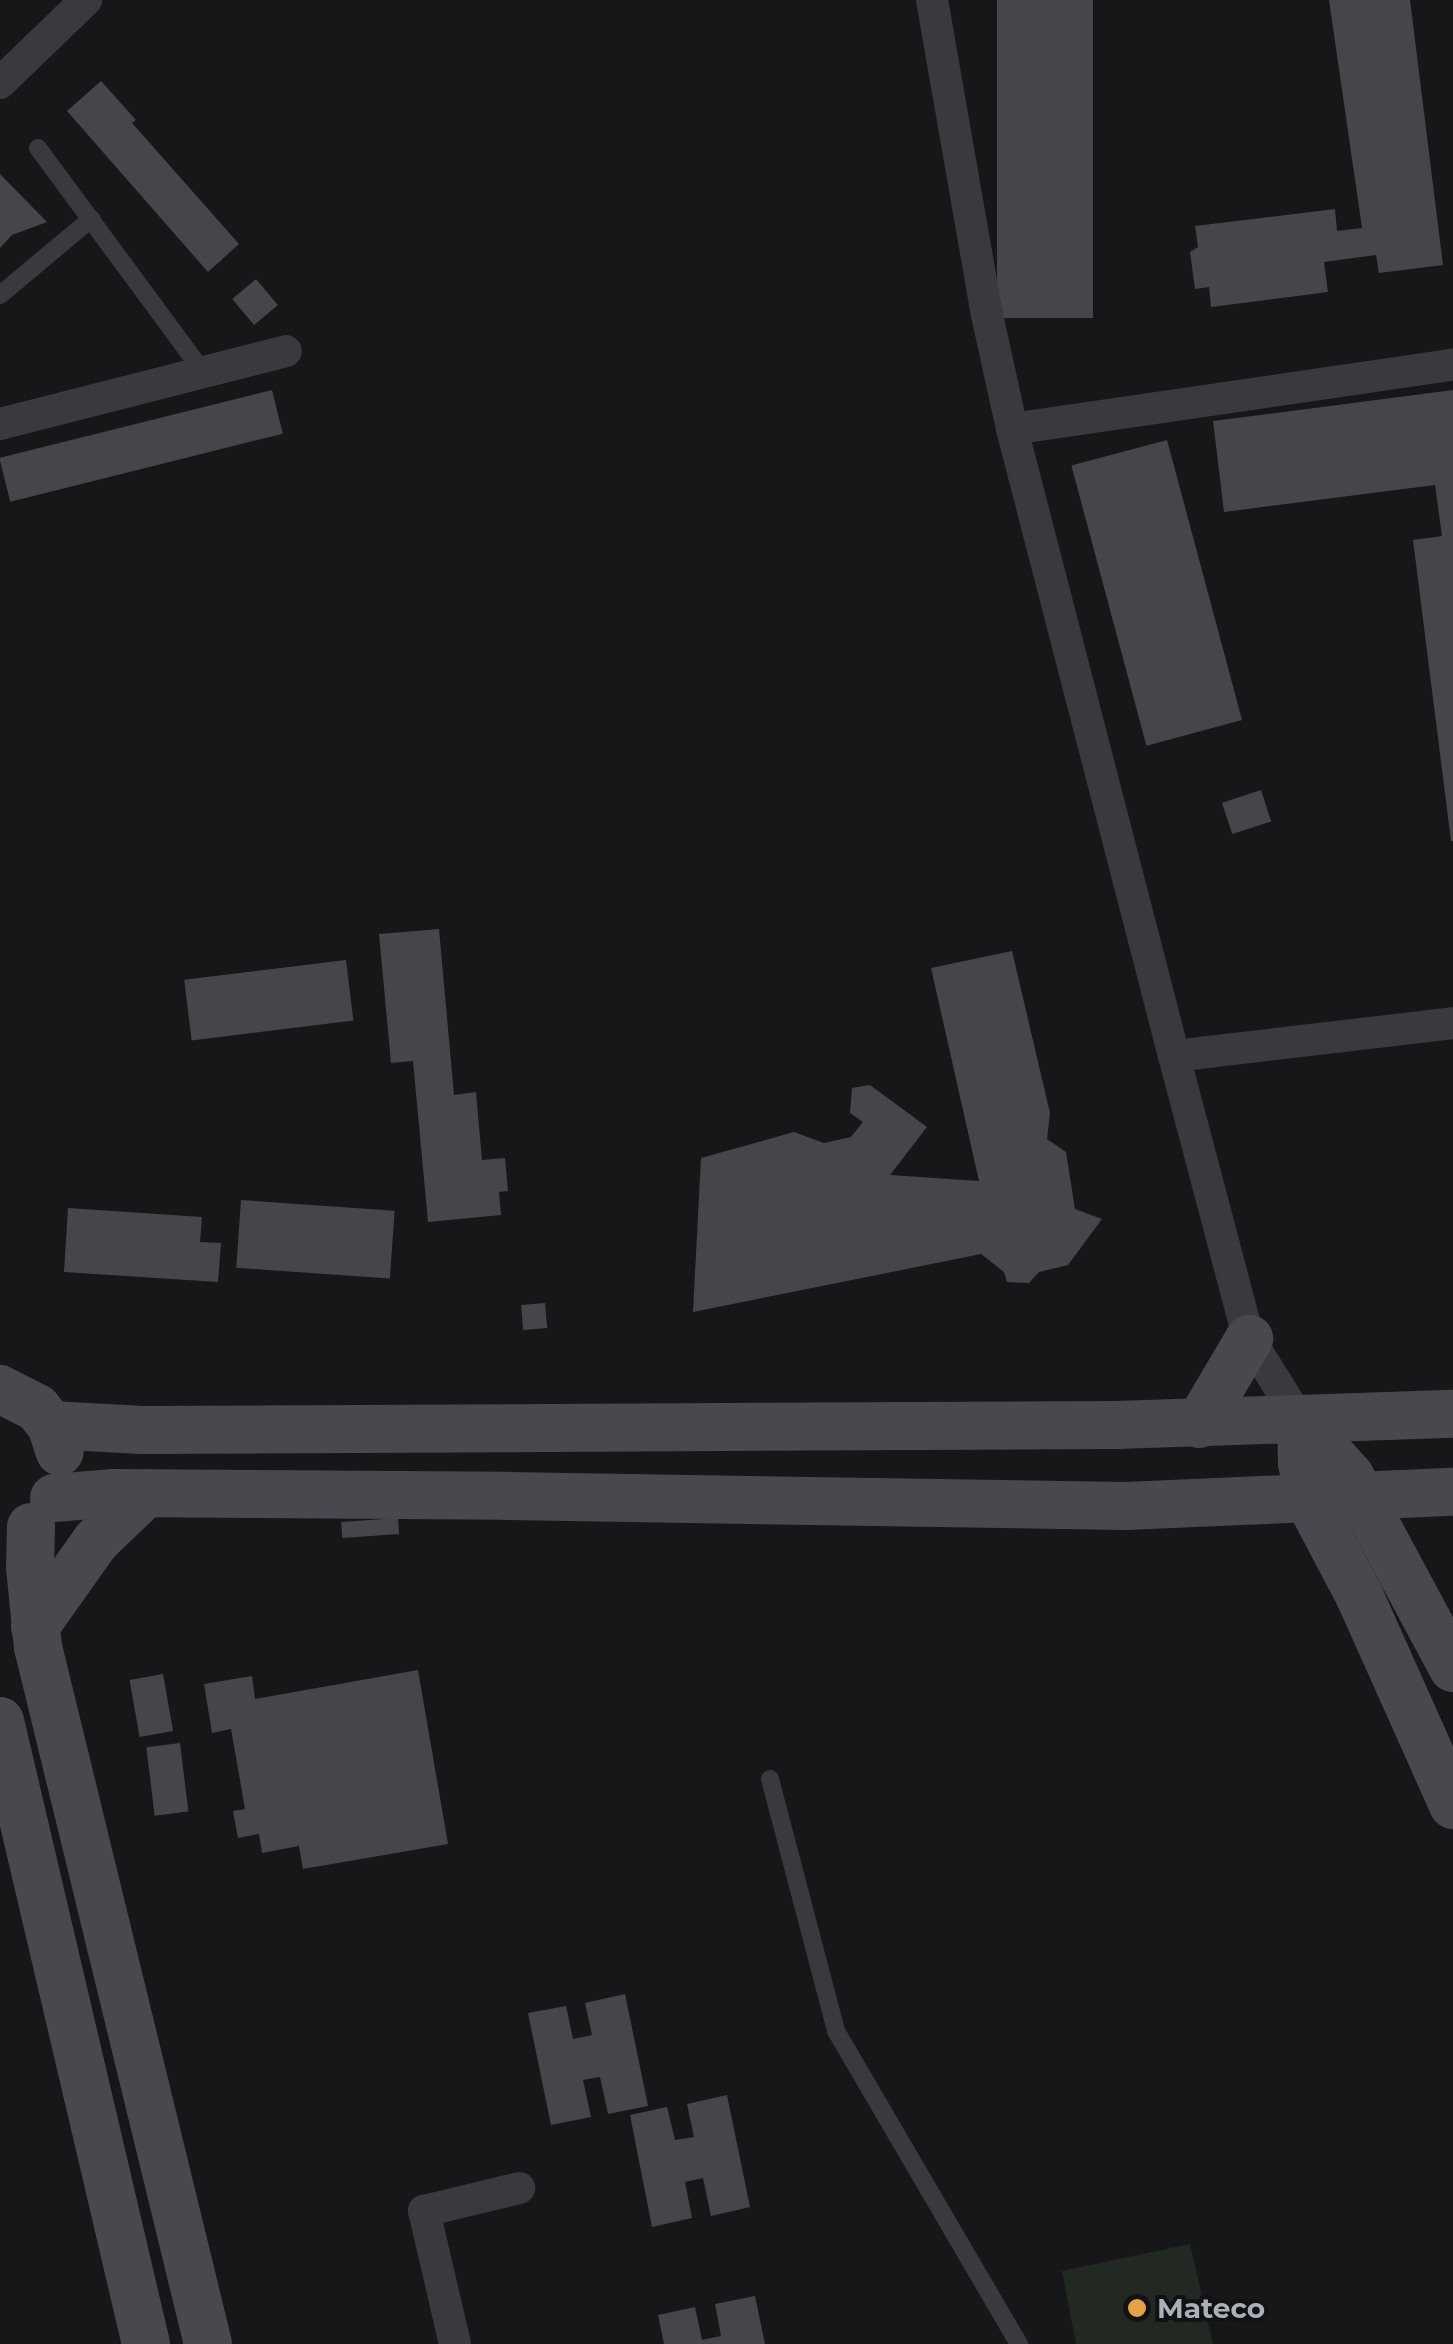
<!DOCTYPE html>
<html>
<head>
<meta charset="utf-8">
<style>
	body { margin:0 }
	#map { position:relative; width:1453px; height:2344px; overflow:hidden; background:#171719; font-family:Montserrat,sans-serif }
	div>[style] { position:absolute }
	.green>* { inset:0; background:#222922 }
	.building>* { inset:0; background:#444649; transform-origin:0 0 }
	.lane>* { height:18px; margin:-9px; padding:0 9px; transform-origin:9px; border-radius:9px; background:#393a3e }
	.street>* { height:32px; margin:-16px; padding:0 16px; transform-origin:16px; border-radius:16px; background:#393a3e }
	.secondary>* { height:48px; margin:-24px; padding:0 24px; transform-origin:24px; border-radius:24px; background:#47494e }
	.dots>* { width:28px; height:28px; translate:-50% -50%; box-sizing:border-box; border:5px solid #121214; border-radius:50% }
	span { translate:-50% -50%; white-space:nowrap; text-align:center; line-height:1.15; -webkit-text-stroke:8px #121214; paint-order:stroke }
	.poi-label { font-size:28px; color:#abb0b8; font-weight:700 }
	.left { translate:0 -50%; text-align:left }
</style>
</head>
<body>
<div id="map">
	<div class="green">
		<i style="clip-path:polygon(1190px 2244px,1213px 2344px,1076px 2344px,1062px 2271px)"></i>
	</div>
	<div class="building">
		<i style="left:997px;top:0;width:96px;height:318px"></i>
		<i style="clip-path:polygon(1329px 0,1410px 0,1443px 265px,1379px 273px,1376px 255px,1324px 262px,1328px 292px,1211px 307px,1209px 287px,1195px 289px,1190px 252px,1198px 247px,1195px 226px,1335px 209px,1337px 231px,1362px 228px)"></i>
		<i style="clip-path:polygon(101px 81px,136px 120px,132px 123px,239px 244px,208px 272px,67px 111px)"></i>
		<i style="clip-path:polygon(0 174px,47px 222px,12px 235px,0 248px)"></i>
		<i style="left:256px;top:279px;width:34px;height:31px;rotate:50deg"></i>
		<i style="left:272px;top:390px;width:45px;height:281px;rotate:76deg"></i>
		<i style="clip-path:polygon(1453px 390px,1453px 841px,1451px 841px,1413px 540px,1442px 536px,1435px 485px,1224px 512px,1213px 421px)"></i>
		<i style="left:1167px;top:440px;width:290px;height:99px;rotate:75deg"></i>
		<i style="left:1261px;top:790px;width:33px;height:41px;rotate:72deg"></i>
		<i style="clip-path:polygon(439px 929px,454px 1095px,476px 1092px,482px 1160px,505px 1158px,508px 1191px,499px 1192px,501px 1215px,428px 1222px,413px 1061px,391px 1063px,379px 934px)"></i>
		<i style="clip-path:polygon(1012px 951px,1050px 1113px,1047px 1139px,1066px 1152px,1075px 1209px,1102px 1219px,1068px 1265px,1039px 1272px,1029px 1283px,1007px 1282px,1004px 1272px,981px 1254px,693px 1312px,701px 1158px,794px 1132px,824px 1143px,851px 1137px,863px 1122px,850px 1113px,852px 1088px,870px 1085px,927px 1127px,890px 1175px,979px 1181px,931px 968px)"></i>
		<i style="left:346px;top:960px;width:61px;height:163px;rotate:83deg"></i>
		<i style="left:241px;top:1200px;width:154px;height:68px;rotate:4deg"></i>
		<i style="clip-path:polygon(68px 1208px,202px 1217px,200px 1242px,221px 1243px,218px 1282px,64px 1272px)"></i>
		<i style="left:545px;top:1303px;width:25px;height:24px;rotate:85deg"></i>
		<i style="left:398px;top:1518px;width:16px;height:57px;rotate:86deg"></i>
		<i style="clip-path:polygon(418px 1670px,448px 1844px,303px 1869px,299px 1846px,262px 1853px,259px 1834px,238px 1838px,233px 1811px,245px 1809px,231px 1729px,212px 1733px,204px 1684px,252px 1676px,255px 1699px)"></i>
		<i style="left:163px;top:1674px;width:58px;height:34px;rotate:80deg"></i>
		<i style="left:180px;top:1743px;width:69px;height:34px;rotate:83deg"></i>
		<i style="clip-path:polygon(625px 1994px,648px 2106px,608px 2114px,600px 2077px,583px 2080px,591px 2117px,551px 2125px,528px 2013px,566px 2006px,573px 2039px,592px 2035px,585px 2003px)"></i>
		<i style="clip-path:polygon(727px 2095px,750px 2207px,711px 2216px,703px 2178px,685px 2182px,692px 2218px,652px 2227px,630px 2115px,667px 2107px,675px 2140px,694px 2137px,687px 2104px)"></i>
		<i style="clip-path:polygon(755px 2296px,765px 2344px,664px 2344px,658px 2315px,695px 2307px,702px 2340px,721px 2336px,715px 2304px)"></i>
	</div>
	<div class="lane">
		<i style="left:38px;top:148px;width:278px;rotate:53.6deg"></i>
		<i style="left:0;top:295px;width:119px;rotate:-39.9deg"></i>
		<i style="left:770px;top:1779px;width:260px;rotate:75.3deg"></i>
		<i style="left:836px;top:2031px;width:363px;rotate:59.7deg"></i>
	</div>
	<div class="street">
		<i style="left:932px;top:0;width:320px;rotate:80.1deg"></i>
		<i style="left:987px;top:315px;width:117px;rotate:77.6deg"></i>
		<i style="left:1012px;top:429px;width:648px;rotate:75.51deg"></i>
		<i style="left:1174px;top:1056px;width:293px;rotate:75.2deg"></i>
		<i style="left:1249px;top:1339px;width:98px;rotate:57.9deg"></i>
		<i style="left:0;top:83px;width:120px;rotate:-44deg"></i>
		<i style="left:0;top:424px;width:295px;rotate:-14.3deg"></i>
		<i style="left:1012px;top:429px;width:446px;rotate:-8.3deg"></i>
		<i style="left:1174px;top:1056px;width:281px;rotate:-6.7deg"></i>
		<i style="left:455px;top:2344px;width:137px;rotate:-103.1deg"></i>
		<i style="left:424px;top:2211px;width:98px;rotate:-13.6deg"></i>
	</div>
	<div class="secondary">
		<i style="left:0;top:1389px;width:42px;rotate:27.2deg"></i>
		<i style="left:37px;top:1408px;width:22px;rotate:51deg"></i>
		<i style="left:51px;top:1425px;width:28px;rotate:72deg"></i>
		<i style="left:1301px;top:1422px;width:41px;rotate:88.6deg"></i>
		<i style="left:1302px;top:1463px;width:40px;rotate:78deg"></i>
		<i style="left:1310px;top:1502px;width:107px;rotate:62.2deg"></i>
		<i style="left:1360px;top:1597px;width:228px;rotate:65.9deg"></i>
		<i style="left:1301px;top:1422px;width:73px;rotate:47.8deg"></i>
		<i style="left:1350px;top:1476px;width:218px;rotate:61.8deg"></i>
		<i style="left:1199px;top:1424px;width:99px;rotate:-59.5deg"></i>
		<i style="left:51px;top:1425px;width:91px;rotate:3.1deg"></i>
		<i style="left:142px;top:1430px;width:974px;rotate:-0.29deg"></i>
		<i style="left:1116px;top:1425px;width:337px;rotate:-1.9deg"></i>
		<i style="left:54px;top:1498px;width:60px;rotate:-4.8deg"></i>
		<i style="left:114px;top:1493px;width:393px;rotate:0.4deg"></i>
		<i style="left:507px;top:1496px;width:619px;rotate:0.93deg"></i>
		<i style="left:1126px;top:1506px;width:327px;rotate:-2.5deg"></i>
		<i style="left:31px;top:1527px;width:40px;rotate:91.4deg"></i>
		<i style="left:30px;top:1567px;width:80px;rotate:84.3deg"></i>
		<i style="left:38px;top:1647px;width:717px;rotate:76.29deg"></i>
		<i style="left:35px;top:1627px;width:105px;rotate:-54.7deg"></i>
		<i style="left:96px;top:1541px;width:69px;rotate:-43.8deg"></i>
		<i style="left:0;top:1721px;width:640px;rotate:76.81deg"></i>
	</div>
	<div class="dots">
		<i style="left:1137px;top:2308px;background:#e3a245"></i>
	</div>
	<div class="poi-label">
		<span class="left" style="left:1157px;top:2308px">Mateco</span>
	</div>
</div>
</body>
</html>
